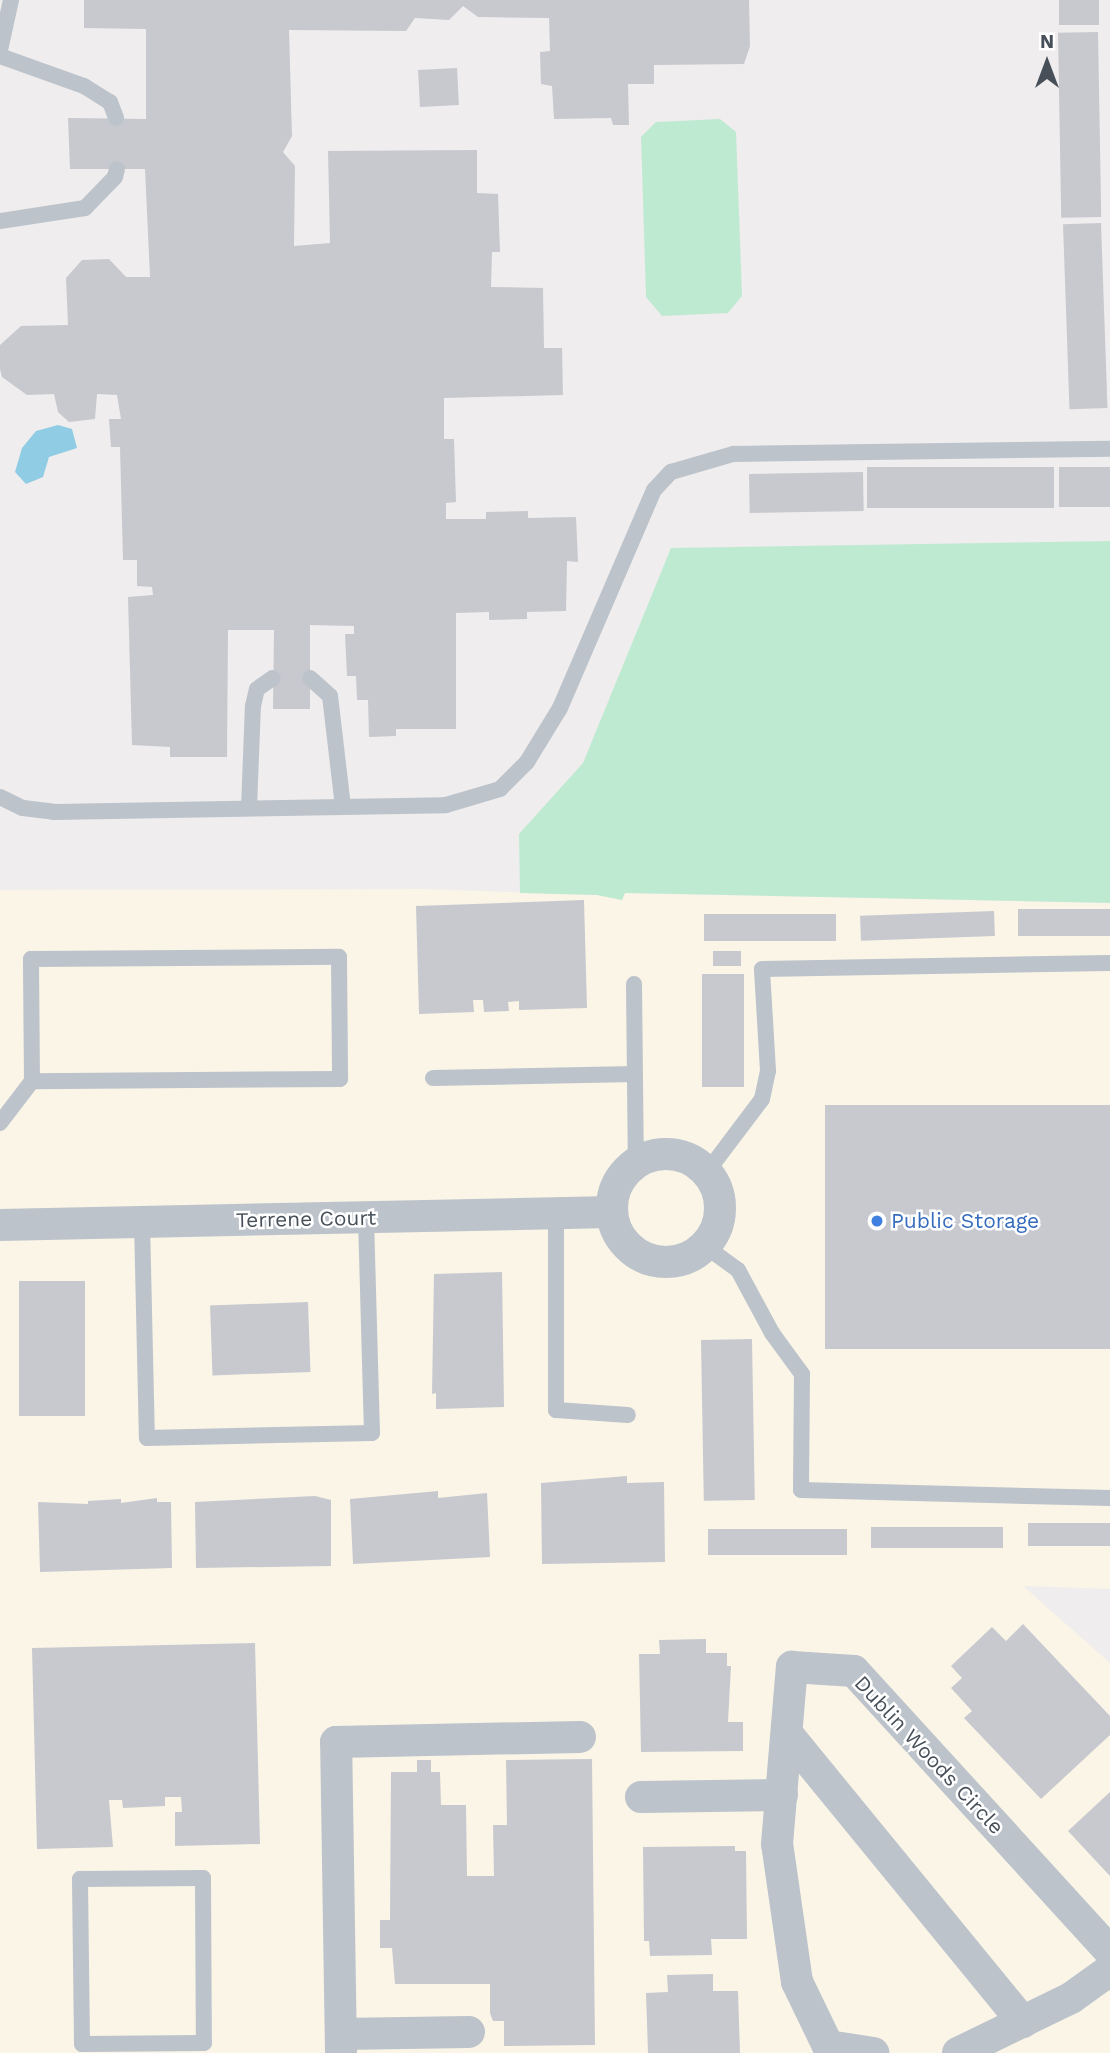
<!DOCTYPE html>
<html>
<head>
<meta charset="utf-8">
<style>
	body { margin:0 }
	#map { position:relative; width:1110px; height:2053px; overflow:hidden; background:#efeded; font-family:"Work Sans",sans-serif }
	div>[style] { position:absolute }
	.commercial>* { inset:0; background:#faf5e7 }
	.green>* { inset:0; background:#bfead2 }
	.water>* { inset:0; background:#90cce3 }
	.building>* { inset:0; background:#c7c9cf; transform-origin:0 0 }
	.lane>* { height:16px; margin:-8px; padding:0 8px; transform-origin:8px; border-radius:8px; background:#bcc3cb }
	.street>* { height:32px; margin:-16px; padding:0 16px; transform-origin:16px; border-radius:16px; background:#bcc3cb }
	.street>.ring { margin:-16px; padding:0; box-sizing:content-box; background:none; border:32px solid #bcc3cb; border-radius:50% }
	.dots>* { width:19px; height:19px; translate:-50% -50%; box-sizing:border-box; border:4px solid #fff; border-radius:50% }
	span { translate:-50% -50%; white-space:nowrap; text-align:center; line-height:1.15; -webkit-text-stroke:5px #fff; paint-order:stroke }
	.street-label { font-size:21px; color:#474f58 }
	.shop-label { font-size:21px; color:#366cbe }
	.left { translate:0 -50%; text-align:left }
	.north { position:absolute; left:1012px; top:28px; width:70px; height:70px; -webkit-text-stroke:5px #fff; paint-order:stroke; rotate:0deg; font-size:19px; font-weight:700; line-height:28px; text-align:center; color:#474f58 }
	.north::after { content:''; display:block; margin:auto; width:24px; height:32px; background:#474f58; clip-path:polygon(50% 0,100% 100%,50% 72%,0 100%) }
</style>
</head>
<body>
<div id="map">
	<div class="commercial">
		<i style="clip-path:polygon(423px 889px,597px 895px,621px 900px,625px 893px,1110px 903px,1110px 1589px,1023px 1586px,1110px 1663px,1110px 2053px,0 2053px,0 890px)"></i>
	</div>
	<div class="green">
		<i style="clip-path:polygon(720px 119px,736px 132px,742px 296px,728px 313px,662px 316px,646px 297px,641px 137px,656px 122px)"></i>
		<i style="clip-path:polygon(1110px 541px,1110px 903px,625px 893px,622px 900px,597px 895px,520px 893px,519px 834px,583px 763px,671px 548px)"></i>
	</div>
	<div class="water">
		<i style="clip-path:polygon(58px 425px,72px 429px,77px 448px,49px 457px,43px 477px,26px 484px,15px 472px,22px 448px,36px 431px)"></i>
	</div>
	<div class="building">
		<i style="clip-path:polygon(84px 0,749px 0,750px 46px,744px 64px,654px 65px,654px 84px,628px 84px,629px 125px,613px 125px,611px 118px,554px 119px,552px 86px,541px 84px,540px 52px,550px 51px,549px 18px,478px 17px,463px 6px,449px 20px,415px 18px,406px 31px,289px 30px,292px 136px,283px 152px,295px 166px,294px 246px,330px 243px,328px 151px,477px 150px,477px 193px,498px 194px,500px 252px,492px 252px,491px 287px,543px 288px,544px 348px,562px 348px,563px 395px,444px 398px,444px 439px,454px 439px,456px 502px,446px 503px,446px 519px,486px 519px,486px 512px,528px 511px,528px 518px,576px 517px,578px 562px,567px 561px,566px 611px,527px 612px,527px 619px,489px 620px,489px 612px,456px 613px,456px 729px,396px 729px,396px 736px,369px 737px,368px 700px,357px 700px,356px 676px,347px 676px,345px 634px,354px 634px,354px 626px,310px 625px,310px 709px,273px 709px,274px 630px,228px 630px,227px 757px,170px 757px,170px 747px,132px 745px,128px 597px,153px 595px,152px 587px,137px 586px,137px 560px,123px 560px,120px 447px,111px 447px,109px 419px,121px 419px,117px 395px,97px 394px,95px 419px,69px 422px,58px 412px,54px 394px,27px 395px,2px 377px,0 369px,0 345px,21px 326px,68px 325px,66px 278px,82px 260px,109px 259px,126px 277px,150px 277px,145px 169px,70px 169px,68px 118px,146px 119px,146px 29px,84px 28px)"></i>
		<i style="left:1059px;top:0;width:40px;height:25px"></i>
		<i style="left:1098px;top:32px;width:185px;height:40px;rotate:89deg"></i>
		<i style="left:457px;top:68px;width:37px;height:39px;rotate:87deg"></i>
		<i style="left:1101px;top:223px;width:185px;height:38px;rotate:88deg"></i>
		<i style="left:1054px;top:467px;width:41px;height:187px;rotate:90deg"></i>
		<i style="left:1110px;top:467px;width:40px;height:51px;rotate:90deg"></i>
		<i style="left:863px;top:472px;width:39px;height:114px;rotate:89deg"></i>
		<i style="clip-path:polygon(584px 900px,587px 1008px,519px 1010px,519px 1001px,508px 1002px,509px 1011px,484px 1012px,483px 1000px,473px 1000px,474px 1012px,419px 1014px,416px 906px)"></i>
		<i style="left:1110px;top:909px;width:27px;height:92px;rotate:90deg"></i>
		<i style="left:994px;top:911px;width:25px;height:134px;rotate:88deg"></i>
		<i style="left:836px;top:914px;width:27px;height:132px;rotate:90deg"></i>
		<i style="left:741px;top:951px;width:15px;height:28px;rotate:90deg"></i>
		<i style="left:702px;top:974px;width:42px;height:113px"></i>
		<i style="left:1110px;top:1105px;width:244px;height:285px;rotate:90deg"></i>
		<i style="clip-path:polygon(502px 1272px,504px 1407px,436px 1409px,436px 1393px,432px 1394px,434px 1274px)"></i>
		<i style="left:85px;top:1281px;width:135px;height:66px;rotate:90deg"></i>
		<i style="left:308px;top:1302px;width:70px;height:98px;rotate:88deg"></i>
		<i style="left:752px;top:1339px;width:161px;height:51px;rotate:89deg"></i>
		<i style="clip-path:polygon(627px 1476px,627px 1483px,664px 1482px,665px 1562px,542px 1564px,541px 1483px)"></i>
		<i style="clip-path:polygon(438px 1491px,438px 1498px,487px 1493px,490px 1557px,353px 1564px,350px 1499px)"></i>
		<i style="clip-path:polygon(315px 1496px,331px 1500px,331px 1566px,196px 1568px,195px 1502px)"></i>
		<i style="clip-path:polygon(157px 1498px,157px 1502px,171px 1502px,172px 1568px,40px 1572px,38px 1502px,88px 1504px,88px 1501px,121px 1499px,121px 1503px)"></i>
		<i style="left:1110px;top:1523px;width:23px;height:82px;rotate:90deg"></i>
		<i style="left:1003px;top:1527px;width:21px;height:132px;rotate:90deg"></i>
		<i style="left:847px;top:1529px;width:26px;height:139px;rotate:90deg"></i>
		<i style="clip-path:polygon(1023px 1624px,1110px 1716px,1110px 1735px,1041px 1799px,964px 1718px,972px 1711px,951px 1688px,962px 1678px,951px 1666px,992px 1627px,1006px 1641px)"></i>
		<i style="clip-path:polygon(706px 1639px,706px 1653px,727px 1653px,727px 1666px,731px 1666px,728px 1722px,743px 1722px,743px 1751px,641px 1752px,639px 1654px,660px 1654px,659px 1640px)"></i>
		<i style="clip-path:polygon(255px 1643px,260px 1844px,175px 1846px,175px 1812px,182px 1812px,181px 1797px,165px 1797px,165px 1806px,123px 1808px,122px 1800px,109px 1800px,113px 1847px,37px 1849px,32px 1648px)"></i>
		<i style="clip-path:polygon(592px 1759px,595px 2045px,504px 2046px,504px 2021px,493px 2021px,490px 2013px,490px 1984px,395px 1984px,392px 1948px,380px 1948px,380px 1920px,390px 1920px,391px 1772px,417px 1772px,417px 1760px,431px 1760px,431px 1772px,440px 1772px,441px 1805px,466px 1805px,467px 1876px,494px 1876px,493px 1825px,507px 1825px,506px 1760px)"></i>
		<i style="clip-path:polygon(1110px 1792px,1110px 1876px,1068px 1831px)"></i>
		<i style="clip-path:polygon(735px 1846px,735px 1851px,746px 1851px,747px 1939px,711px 1939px,712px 1955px,650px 1956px,649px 1941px,644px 1941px,643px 1847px)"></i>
		<i style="clip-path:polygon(713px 1974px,713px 1991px,738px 1991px,740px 2053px,648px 2053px,646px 1993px,668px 1992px,667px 1975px)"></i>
	</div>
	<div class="lane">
		<i style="left:0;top:50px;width:51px;rotate:-77.6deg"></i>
		<i style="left:0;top:56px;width:89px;rotate:19.7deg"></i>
		<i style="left:84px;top:86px;width:31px;rotate:32deg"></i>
		<i style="left:110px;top:102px;width:17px;rotate:69deg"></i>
		<i style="left:0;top:221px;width:86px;rotate:-8.7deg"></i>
		<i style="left:85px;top:208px;width:43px;rotate:-45.9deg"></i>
		<i style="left:115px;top:177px;width:8px;rotate:-76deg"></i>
		<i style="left:310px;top:678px;width:27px;rotate:42deg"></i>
		<i style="left:330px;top:696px;width:111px;rotate:83.3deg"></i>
		<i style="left:0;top:797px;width:25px;rotate:26deg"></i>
		<i style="left:23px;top:808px;width:31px;rotate:7deg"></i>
		<i style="left:54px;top:812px;width:392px;rotate:-1deg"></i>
		<i style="left:446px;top:805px;width:56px;rotate:-16.5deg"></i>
		<i style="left:500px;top:789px;width:38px;rotate:-45deg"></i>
		<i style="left:527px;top:762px;width:63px;rotate:-58.6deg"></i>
		<i style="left:560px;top:708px;width:237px;rotate:-66.7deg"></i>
		<i style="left:654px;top:490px;width:25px;rotate:-47deg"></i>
		<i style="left:671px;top:472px;width:65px;rotate:-16.2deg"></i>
		<i style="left:733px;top:454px;width:377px;rotate:-0.8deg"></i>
		<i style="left:249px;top:808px;width:102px;rotate:-87.8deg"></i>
		<i style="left:253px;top:706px;width:17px;rotate:-77deg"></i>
		<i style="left:257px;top:689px;width:19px;rotate:-35deg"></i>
		<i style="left:339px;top:957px;width:122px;rotate:89.5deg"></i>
		<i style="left:340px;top:1079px;width:308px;rotate:179.6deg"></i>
		<i style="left:32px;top:1081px;width:122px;rotate:-90.5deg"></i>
		<i style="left:31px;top:959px;width:308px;rotate:-0.4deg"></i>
		<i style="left:634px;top:984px;width:179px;rotate:89.4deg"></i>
		<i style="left:433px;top:1078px;width:202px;rotate:-1.1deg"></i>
		<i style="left:0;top:1123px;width:53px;rotate:-52.7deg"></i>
		<i style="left:707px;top:1172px;width:91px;rotate:-53deg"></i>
		<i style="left:762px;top:1099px;width:29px;rotate:-78deg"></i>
		<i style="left:768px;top:1071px;width:102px;rotate:-93.4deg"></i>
		<i style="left:762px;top:969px;width:348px;rotate:-1deg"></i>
		<i style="left:556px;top:1214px;width:196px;rotate:90deg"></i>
		<i style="left:556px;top:1410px;width:72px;rotate:4deg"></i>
		<i style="left:142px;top:1222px;width:216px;rotate:88.7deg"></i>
		<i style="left:147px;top:1438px;width:225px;rotate:-1.3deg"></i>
		<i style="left:372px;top:1433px;width:215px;rotate:-91.6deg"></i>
		<i style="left:705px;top:1246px;width:41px;rotate:36deg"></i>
		<i style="left:738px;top:1270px;width:72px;rotate:61.6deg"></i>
		<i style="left:772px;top:1333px;width:51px;rotate:53.8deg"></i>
		<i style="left:802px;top:1374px;width:116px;rotate:90.5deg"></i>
		<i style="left:801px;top:1490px;width:309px;rotate:1.5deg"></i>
		<i style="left:203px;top:1878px;width:165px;rotate:89.7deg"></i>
		<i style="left:204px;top:2043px;width:122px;rotate:179.5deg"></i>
		<i style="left:82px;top:2044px;width:165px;rotate:-90.7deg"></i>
		<i style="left:80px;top:1879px;width:123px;rotate:-0.5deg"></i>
	</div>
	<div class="street">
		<i class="ring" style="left:612px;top:1154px;width:76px;height:76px"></i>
		<i style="left:0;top:1225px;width:612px;rotate:-1.22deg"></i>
		<i style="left:788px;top:1735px;width:371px;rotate:50.7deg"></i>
		<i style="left:641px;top:1797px;width:141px;rotate:-0.8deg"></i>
		<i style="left:341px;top:2034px;width:128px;rotate:-0.9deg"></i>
		<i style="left:828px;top:2046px;width:71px;rotate:-115.8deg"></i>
		<i style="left:797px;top:1982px;width:139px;rotate:-98.2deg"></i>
		<i style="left:777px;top:1844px;width:178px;rotate:-85.2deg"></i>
		<i style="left:792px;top:1667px;width:62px;rotate:3.7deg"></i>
		<i style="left:854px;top:1671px;width:379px;rotate:47.6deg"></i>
		<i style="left:828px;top:2046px;width:46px;rotate:8.8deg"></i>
		<i style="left:341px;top:2053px;width:311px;rotate:-90.9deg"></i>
		<i style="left:336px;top:1742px;width:244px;rotate:-1.2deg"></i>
		<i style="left:958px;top:2053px;width:126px;rotate:-26deg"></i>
		<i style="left:1071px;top:1998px;width:48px;rotate:-35.7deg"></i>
	</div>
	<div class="dots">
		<i style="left:877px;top:1221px;background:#3f7fe0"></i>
	</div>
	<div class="street-label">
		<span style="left:306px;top:1219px;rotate:-1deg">Terrene Court</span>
		<span style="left:929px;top:1755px;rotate:47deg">Dublin Woods Circle</span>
	</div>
	<div class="shop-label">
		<span class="left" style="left:891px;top:1221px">Public Storage</span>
	</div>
	<div class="north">N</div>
</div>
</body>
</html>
